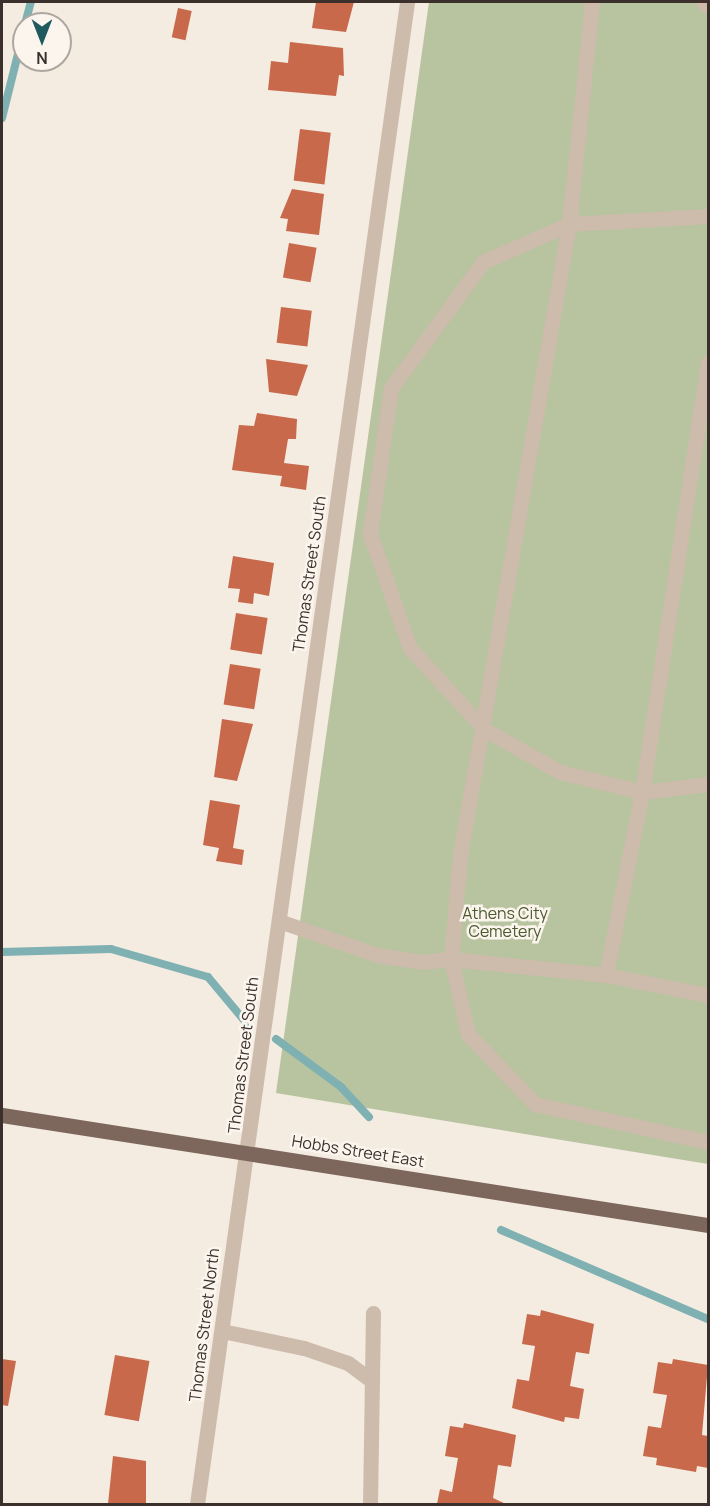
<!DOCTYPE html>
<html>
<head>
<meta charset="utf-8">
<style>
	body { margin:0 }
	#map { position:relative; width:710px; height:1506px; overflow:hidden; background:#f4ebe1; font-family:Manrope,sans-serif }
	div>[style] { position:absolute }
	.green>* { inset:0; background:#b8c4a0 }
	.stream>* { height:8px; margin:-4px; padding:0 4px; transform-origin:4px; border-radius:4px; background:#7fb0b2 }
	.building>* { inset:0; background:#c8694b; transform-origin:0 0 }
	.minor>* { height:15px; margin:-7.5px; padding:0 7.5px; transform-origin:7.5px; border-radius:7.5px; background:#cdbbac }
	.major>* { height:15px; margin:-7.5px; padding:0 7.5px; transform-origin:7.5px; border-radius:7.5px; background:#7d675c }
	span { translate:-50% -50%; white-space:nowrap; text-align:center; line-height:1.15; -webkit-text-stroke:5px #fbf5ee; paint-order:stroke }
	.street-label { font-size:16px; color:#3b302b }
	.park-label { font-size:16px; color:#4a5a2e }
	.frame { position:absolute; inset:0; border:3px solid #3b302b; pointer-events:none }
	.north { position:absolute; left:12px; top:12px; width:60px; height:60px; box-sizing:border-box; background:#fbf5ee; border:2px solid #aea6a0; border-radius:50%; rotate:180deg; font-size:16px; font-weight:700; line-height:24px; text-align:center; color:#3b302b }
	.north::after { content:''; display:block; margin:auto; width:21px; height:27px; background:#1f5a5e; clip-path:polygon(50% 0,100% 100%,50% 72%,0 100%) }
</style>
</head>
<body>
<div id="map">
	<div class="green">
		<i style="clip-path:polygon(429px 2px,708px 2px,708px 1164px,276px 1093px)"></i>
	</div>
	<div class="stream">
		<i style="left:25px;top:24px;width:23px;rotate:-75deg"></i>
		<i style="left:2px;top:118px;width:91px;rotate:-76deg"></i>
		<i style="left:2px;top:952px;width:109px;rotate:-1.6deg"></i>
		<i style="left:111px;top:949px;width:101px;rotate:16.1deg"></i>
		<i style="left:208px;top:977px;width:64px;rotate:50.1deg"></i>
		<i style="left:276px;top:1039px;width:81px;rotate:36.4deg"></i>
		<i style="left:341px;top:1087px;width:41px;rotate:47deg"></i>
		<i style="left:501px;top:1230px;width:225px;rotate:23.3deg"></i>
	</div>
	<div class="building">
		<i style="clip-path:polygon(316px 2px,354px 2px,346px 32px,312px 28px)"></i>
		<i style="left:178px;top:8px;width:14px;height:30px;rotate:12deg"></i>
		<i style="clip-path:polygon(290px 42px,343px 48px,344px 76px,339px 75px,336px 96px,268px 90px,271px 61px,288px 63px)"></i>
		<i style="left:300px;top:129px;width:31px;height:52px;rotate:7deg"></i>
		<i style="clip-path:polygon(292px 189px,324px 194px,319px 235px,286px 231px,288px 219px,280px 218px)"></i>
		<i style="left:289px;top:243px;width:28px;height:35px;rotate:10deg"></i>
		<i style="left:281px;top:307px;width:31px;height:36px;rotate:7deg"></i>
		<i style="clip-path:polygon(266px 359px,308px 365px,297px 396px,269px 392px)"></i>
		<i style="clip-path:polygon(257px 413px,297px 419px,296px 439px,288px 439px,284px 463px,309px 466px,306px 490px,280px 486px,282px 476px,232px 470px,239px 425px,254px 426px)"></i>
		<i style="clip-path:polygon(233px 556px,274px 563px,269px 596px,254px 593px,253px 604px,238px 602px,240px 589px,228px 588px)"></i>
		<i style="left:236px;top:613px;width:32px;height:37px;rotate:9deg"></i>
		<i style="left:230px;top:664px;width:31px;height:41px;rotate:9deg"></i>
		<i style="clip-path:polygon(222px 719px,253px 724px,237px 781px,214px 777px)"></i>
		<i style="clip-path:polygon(210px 800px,240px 805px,233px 848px,244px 850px,242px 865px,216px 861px,219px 848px,203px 845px)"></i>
		<i style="clip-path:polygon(541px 1310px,594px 1324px,589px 1354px,576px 1352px,570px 1386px,584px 1389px,579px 1419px,565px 1417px,564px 1422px,512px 1408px,517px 1379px,529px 1381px,535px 1346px,522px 1344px,527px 1314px,540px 1316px)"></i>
		<i style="left:115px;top:1355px;width:35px;height:61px;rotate:10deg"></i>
		<i style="clip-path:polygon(2px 1359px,16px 1361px,8px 1406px,2px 1405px)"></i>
		<i style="clip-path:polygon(673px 1359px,708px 1365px,702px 1435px,708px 1436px,708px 1468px,697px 1466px,696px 1472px,656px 1465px,657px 1458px,643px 1456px,648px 1426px,661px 1428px,667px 1395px,653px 1393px,658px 1362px,672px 1364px)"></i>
		<i style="clip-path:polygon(464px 1423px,516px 1435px,511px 1467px,498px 1465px,493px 1498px,506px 1504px,437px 1504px,440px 1489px,452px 1492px,458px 1458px,445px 1456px,450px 1426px,463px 1428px)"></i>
		<i style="clip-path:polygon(113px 1456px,146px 1461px,146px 1504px,108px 1504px)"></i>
	</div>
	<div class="minor">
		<i style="left:592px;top:2px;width:223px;rotate:95.9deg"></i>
		<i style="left:569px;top:224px;width:640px;rotate:99.8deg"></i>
		<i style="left:460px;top:855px;width:104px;rotate:94.9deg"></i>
		<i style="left:451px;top:959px;width:156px;rotate:5.9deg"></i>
		<i style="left:606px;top:975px;width:104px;rotate:11.1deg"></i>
		<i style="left:703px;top:2px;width:6px;rotate:39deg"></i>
		<i style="left:708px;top:216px;width:139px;rotate:176.7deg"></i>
		<i style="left:569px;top:224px;width:94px;rotate:156.2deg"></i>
		<i style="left:483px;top:262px;width:156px;rotate:126.1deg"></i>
		<i style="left:391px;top:388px;width:148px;rotate:98.2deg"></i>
		<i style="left:370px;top:534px;width:121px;rotate:70.7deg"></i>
		<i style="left:410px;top:648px;width:110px;rotate:47.6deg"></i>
		<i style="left:484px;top:729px;width:87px;rotate:29.5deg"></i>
		<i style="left:560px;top:772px;width:84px;rotate:13.7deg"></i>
		<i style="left:642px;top:792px;width:66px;rotate:-6.9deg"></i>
		<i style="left:279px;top:921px;width:104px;rotate:19.1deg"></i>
		<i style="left:377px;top:955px;width:47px;rotate:8.7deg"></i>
		<i style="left:423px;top:962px;width:28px;rotate:-6deg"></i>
		<i style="left:451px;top:959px;width:77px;rotate:77.2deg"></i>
		<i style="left:468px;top:1034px;width:97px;rotate:46.3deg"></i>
		<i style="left:535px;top:1104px;width:177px;rotate:12.4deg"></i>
		<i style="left:606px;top:975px;width:187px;rotate:-78.9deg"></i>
		<i style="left:642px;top:792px;width:434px;rotate:-81.3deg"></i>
		<i style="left:222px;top:1331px;width:84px;rotate:11.7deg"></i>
		<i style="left:304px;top:1348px;width:46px;rotate:18.8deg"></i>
		<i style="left:348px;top:1363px;width:30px;rotate:37deg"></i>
		<i style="left:197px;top:1504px;width:1517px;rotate:-82.04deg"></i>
		<i style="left:370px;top:1504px;width:191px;rotate:-89.1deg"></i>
	</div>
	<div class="major">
		<i style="left:2px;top:1115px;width:715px;rotate:8.86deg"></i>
	</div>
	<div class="street-label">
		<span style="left:309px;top:574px;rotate:-82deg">Thomas Street South</span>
		<span style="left:243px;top:1055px;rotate:-83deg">Thomas Street South</span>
		<span style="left:358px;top:1151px;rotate:9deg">Hobbs Street East</span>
		<span style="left:204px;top:1325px;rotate:-83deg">Thomas Street North</span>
	</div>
	<div class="park-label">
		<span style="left:505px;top:922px">Athens City<br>Cemetery</span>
	</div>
	<div class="frame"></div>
	<div class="north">N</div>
</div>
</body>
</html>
